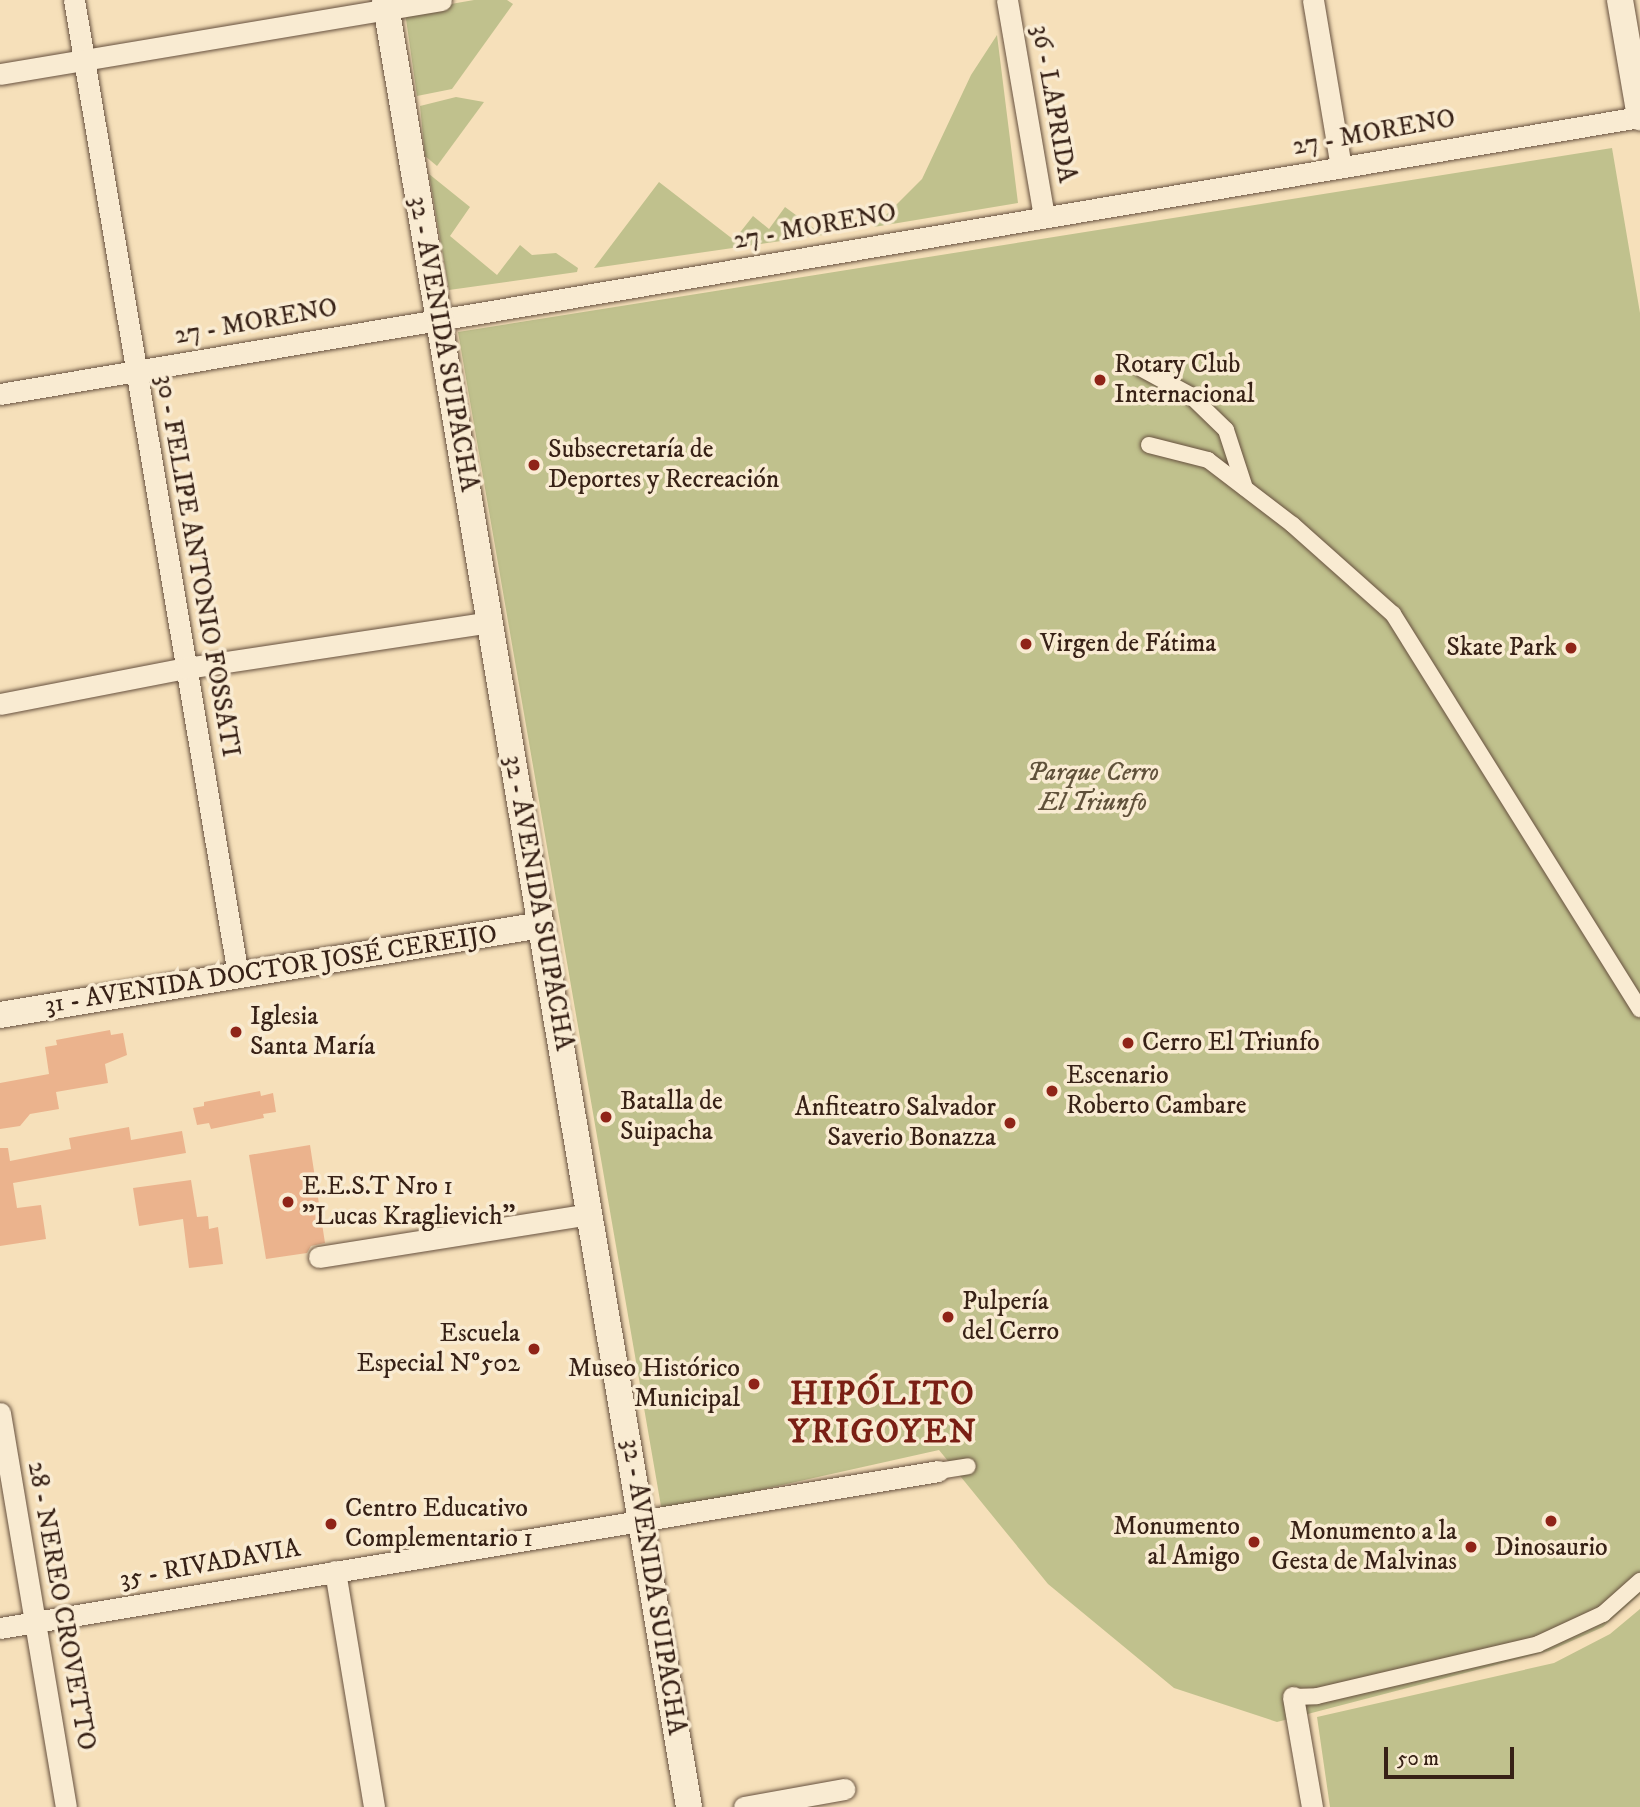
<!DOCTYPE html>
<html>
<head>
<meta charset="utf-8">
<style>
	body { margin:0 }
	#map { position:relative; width:1640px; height:1807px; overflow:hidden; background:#f6e0ba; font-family:"IM FELL DW Pica",serif }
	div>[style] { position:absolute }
	.green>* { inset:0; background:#c0c18d }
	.building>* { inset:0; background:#ebb38d }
	.roads { filter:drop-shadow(0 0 2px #67513f) drop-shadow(0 0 2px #67513f) }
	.pedestrian>* { height:16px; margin:-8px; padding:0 8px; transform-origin:8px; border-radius:8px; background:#f9ebd2 }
	.minor>* { height:21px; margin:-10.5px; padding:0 10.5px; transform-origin:10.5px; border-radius:10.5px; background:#f9ebd2 }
	.tertiary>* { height:26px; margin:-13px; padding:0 13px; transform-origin:13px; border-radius:13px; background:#f9ebd2 }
	.dots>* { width:19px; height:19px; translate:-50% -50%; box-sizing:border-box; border:4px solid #f9ebd2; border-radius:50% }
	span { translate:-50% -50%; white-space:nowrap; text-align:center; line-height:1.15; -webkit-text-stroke:7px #f9ebd2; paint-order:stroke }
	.street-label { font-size:26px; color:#372116 }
	.poi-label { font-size:26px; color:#372116 }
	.left { translate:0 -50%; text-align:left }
	.right { translate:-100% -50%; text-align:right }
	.park-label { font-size:26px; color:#60513a; font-style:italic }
	.district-label { font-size:33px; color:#7a1f14; font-weight:700; letter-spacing:2px }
	.scale { position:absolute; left:1384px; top:1747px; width:130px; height:32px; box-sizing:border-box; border:4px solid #372116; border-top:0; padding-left:9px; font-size:21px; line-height:24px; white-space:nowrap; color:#372116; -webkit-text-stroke:5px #f9ebd2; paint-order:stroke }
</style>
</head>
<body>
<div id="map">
	<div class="green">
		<i style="clip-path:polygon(474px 0,507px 0,513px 4px,452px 89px,417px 96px,405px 12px)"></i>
		<i style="clip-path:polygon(997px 35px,1018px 203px,874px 227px,922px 179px,971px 75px)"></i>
		<i style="clip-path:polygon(456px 97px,484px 102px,437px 166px,425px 156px,420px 106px)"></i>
		<i style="clip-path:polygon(1612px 148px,1640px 313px,1640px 1594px,1603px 1627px,1549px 1651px,1277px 1722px,1174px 1688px,1048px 1584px,939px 1450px,662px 1512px,458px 332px)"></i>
		<i style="clip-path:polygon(429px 174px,470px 207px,450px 236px,497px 275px,520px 245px,532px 255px,556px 253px,578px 268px,577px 272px,449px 290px)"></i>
		<i style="clip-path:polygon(659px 182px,734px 240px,753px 216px,769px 229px,785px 207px,823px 235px,594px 268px)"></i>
		<i style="clip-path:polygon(1640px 1609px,1640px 1807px,1330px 1807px,1317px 1717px,1554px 1663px,1610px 1634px)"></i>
	</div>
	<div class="building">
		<i style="clip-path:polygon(110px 1030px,111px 1035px,123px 1033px,127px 1055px,105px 1064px,108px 1083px,56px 1092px,59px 1109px,30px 1114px,20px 1126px,0 1129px,0 1083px,49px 1074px,45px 1047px,57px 1045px,56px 1040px)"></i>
		<i style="clip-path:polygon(260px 1091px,261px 1096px,273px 1093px,276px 1112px,263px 1114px,264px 1118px,211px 1129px,209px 1123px,197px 1125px,193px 1108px,204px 1106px,204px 1102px)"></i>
		<i style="clip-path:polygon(129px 1127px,131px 1140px,182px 1131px,186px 1153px,13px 1183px,17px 1208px,41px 1205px,46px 1239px,0 1246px,0 1148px,8px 1148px,10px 1161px,71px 1149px,69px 1138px)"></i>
		<i style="clip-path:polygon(310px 1145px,325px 1243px,311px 1246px,307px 1253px,266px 1259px,249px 1155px)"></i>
		<i style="clip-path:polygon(191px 1180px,197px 1217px,208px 1216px,209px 1229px,218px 1227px,223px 1264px,189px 1268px,183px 1219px,139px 1226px,133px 1188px)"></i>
	</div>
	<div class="roads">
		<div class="pedestrian">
			<i style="left:1142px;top:369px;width:55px;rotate:28.4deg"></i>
			<i style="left:1190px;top:395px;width:50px;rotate:44.2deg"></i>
			<i style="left:1226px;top:430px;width:61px;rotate:71.9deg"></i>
			<i style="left:1149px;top:445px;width:61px;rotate:14.3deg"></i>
			<i style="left:1208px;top:460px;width:107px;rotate:37.4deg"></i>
			<i style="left:1293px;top:525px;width:134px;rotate:41.7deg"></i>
			<i style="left:1393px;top:614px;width:466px;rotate:58deg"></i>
			<i style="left:938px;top:1471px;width:30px;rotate:-9deg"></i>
			<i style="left:1293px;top:1697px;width:24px;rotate:-2deg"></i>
			<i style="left:1317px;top:1696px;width:227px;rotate:-13.2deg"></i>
			<i style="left:1538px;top:1644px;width:72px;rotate:-24.8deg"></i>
			<i style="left:1603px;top:1614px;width:50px;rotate:-41.7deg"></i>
		</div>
		<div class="minor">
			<i style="left:74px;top:0;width:989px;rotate:80.45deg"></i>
			<i style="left:1007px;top:0;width:220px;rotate:80.3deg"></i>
			<i style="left:1313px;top:0;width:169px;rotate:80.5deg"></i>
			<i style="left:0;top:74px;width:447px;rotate:-9.5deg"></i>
			<i style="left:0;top:394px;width:1663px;rotate:-9.59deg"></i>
			<i style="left:0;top:704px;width:189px;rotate:-11deg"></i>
			<i style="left:186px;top:668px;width:307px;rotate:-8.6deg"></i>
			<i style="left:319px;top:1257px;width:274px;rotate:-9deg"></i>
			<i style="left:0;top:1413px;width:399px;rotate:80.5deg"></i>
			<i style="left:335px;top:1571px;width:239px;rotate:80.6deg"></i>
			<i style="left:0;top:1628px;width:951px;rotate:-9.5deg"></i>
			<i style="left:1293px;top:1697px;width:112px;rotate:80.2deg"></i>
			<i style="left:744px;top:1807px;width:102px;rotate:-10.2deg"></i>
		</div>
		<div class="tertiary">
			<i style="left:385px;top:0;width:1832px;rotate:80.45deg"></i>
			<i style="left:1620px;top:0;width:119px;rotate:80.3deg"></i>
			<i style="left:0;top:1015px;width:548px;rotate:-9.45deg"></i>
		</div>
	</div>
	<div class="dots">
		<i style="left:1100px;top:380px;background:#8f2418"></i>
		<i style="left:534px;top:465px;background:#8f2418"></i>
		<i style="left:1026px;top:644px;background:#8f2418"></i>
		<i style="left:1571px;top:648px;background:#8f2418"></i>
		<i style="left:236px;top:1032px;background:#8f2418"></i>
		<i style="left:1128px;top:1043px;background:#8f2418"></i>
		<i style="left:1052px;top:1091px;background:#8f2418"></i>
		<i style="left:606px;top:1117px;background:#8f2418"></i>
		<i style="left:1010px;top:1123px;background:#8f2418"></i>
		<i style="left:288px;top:1202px;background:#8f2418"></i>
		<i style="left:948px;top:1317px;background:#8f2418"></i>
		<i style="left:534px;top:1349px;background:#8f2418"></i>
		<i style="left:754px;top:1384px;background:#8f2418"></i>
		<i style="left:1551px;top:1521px;background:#8f2418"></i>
		<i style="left:331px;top:1524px;background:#8f2418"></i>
		<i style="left:1254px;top:1542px;background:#8f2418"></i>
		<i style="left:1471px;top:1547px;background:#8f2418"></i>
	</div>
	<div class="street-label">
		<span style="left:1053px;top:104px;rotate:80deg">36 - LAPRIDA</span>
		<span style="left:1374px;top:133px;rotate:-10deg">27 - MORENO</span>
		<span style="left:815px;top:227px;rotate:-10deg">27 - MORENO</span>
		<span style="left:256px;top:322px;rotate:-10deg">27 - MORENO</span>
		<span style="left:443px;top:344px;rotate:80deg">32 - AVENIDA SUIPACHA</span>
		<span style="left:197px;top:566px;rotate:80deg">30 - FELIPE ANTONIO FOSSATI</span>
		<span style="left:538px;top:903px;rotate:80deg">32 - AVENIDA SUIPACHA</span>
		<span style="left:271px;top:970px;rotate:-9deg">31 - AVENIDA DOCTOR JOSÉ CEREIJO</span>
		<span style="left:210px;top:1564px;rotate:-10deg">35 - RIVADAVIA</span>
		<span style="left:653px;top:1587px;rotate:81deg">32 - AVENIDA SUIPACHA</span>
		<span style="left:61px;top:1606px;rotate:80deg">28 - NEREO CROVETTO</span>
	</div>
	<div class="poi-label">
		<span class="left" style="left:1114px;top:380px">Rotary Club<br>Internacional</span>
		<span class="left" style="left:548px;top:465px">Subsecretaría de<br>Deportes y Recreación</span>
		<span class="left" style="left:1040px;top:644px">Virgen de Fátima</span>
		<span class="right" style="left:1557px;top:648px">Skate Park</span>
		<span class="left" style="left:250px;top:1032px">Iglesia<br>Santa María</span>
		<span class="left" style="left:1142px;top:1043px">Cerro El Triunfo</span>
		<span class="left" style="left:1066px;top:1091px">Escenario<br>Roberto Cambare</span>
		<span class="left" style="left:620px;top:1117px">Batalla de<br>Suipacha</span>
		<span class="right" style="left:996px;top:1123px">Anfiteatro Salvador<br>Saverio Bonazza</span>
		<span class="left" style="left:302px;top:1202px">E.E.S.T Nro 1<br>"Lucas Kraglievich"</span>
		<span class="left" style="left:962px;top:1317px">Pulpería<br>del Cerro</span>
		<span class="right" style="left:520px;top:1349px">Escuela<br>Especial Nº502</span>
		<span class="right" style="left:740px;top:1384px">Museo Histórico<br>Municipal</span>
		<span class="left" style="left:345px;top:1524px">Centro Educativo<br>Complementario 1</span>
		<span class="right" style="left:1240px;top:1542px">Monumento<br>al Amigo</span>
		<span class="right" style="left:1457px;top:1547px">Monumento a la<br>Gesta de Malvinas</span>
		<span style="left:1551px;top:1548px">Dinosaurio</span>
	</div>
	<div class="park-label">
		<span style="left:1093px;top:788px">Parque Cerro<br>El Triunfo</span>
	</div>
	<div class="district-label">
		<span style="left:883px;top:1414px">HIPÓLITO<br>YRIGOYEN</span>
	</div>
	<div class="scale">50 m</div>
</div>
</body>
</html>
